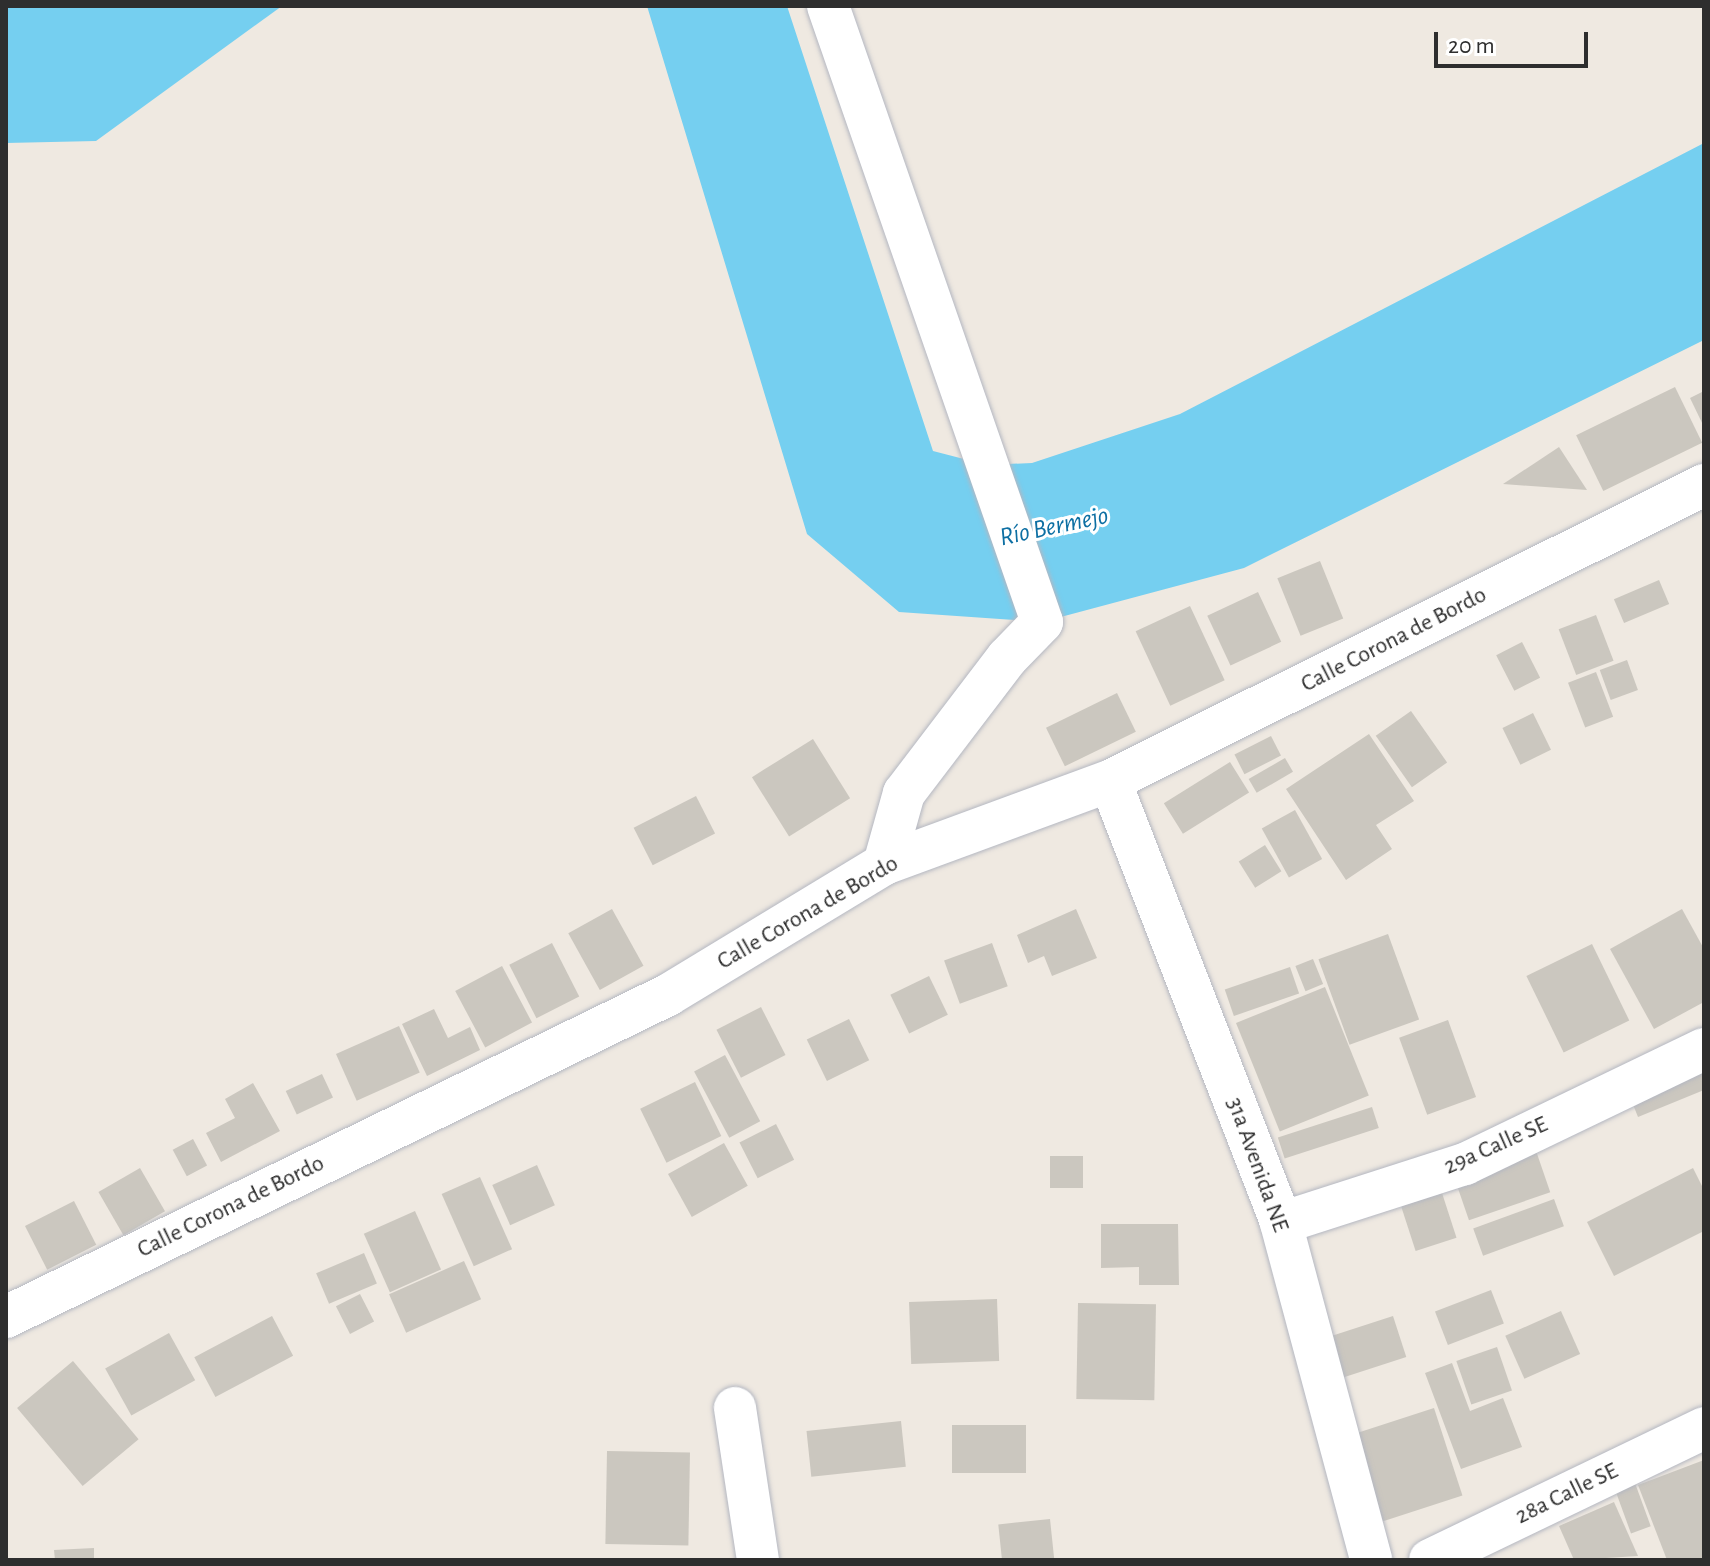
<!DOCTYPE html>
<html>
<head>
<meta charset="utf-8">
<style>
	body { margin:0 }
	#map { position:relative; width:1710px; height:1566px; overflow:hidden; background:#efe9e1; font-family:"Alegreya Sans",sans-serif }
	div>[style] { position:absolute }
	.water>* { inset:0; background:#75cff0 }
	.building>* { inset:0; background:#cbc7bf; transform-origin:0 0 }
	.roads { filter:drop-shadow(0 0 2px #b4b7c1) drop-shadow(0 0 2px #b4b7c1) }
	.street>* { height:42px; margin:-21px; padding:0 21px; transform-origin:21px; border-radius:21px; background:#fff }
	span { translate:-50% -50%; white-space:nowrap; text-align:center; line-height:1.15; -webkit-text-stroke:6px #fff; paint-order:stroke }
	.street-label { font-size:24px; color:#2e2e2e }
	.water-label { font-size:26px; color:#0d6fa3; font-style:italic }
	.frame { position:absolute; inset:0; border:8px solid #2e2e2e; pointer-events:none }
	.scale { position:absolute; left:1434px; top:32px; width:154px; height:36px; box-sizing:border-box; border:4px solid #2e2e2e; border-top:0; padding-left:10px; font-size:24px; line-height:28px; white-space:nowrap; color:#2e2e2e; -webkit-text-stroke:6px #fff; paint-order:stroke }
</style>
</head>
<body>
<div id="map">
	<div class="water">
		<i style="clip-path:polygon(6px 6px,282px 6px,96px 141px,6px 143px)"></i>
		<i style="clip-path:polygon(647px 6px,787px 6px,933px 451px,987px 465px,1032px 463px,1180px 414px,1704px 143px,1704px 340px,1244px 568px,1042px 622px,899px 612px,807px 534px)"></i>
	</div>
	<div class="building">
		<i style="left:1675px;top:387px;width:62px;height:110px;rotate:64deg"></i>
		<i style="clip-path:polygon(1704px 391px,1704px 427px,1690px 398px)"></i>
		<i style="clip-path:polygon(1559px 447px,1587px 490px,1503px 484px)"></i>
		<i style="left:1320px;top:561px;width:62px;height:46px;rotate:68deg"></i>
		<i style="left:1659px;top:580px;width:26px;height:49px;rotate:67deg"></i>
		<i style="left:1258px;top:592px;width:55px;height:56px;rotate:65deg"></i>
		<i style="left:1190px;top:606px;width:82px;height:60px;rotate:65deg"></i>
		<i style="left:1596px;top:615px;width:49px;height:40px;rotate:69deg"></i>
		<i style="left:1522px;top:642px;width:40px;height:29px;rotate:63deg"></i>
		<i style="left:1627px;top:660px;width:32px;height:29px;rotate:70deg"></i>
		<i style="left:1596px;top:672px;width:48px;height:30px;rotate:69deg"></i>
		<i style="left:1117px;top:693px;width:43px;height:79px;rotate:64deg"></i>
		<i style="left:1411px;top:711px;width:63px;height:43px;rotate:55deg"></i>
		<i style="left:1533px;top:713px;width:41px;height:34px;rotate:64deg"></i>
		<i style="clip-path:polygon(1369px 734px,1414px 801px,1376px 825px,1392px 849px,1346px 880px,1286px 789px)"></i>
		<i style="left:1271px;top:736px;width:22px;height:41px;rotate:63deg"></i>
		<i style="left:813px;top:739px;width:70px;height:72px;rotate:58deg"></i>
		<i style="left:1285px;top:758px;width:16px;height:42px;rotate:60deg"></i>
		<i style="left:1230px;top:762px;width:36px;height:78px;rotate:58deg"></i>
		<i style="left:696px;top:796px;width:42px;height:70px;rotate:63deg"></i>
		<i style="left:1295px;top:810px;width:56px;height:38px;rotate:61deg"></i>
		<i style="left:1265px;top:845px;width:31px;height:31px;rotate:58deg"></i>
		<i style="left:612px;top:909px;width:65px;height:50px;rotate:61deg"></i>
		<i style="clip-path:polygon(1076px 909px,1097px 958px,1052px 976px,1044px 956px,1028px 963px,1017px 935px)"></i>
		<i style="clip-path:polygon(1682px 909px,1704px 949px,1704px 1002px,1654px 1029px,1610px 949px)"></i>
		<i style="left:1388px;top:934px;width:91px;height:74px;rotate:70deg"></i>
		<i style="left:552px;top:943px;width:60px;height:48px;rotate:63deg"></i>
		<i style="left:992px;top:943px;width:46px;height:51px;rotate:70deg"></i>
		<i style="left:1592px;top:944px;width:85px;height:73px;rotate:64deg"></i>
		<i style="left:1313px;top:959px;width:27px;height:19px;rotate:68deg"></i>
		<i style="left:502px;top:966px;width:64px;height:53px;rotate:62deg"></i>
		<i style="left:1290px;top:967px;width:28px;height:69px;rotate:71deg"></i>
		<i style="left:929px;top:976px;width:43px;height:43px;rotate:64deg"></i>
		<i style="left:1325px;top:987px;width:117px;height:96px;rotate:68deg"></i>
		<i style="left:761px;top:1007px;width:54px;height:50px;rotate:63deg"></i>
		<i style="clip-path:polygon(434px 1009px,448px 1038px,470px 1027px,480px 1050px,427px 1076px,402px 1024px)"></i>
		<i style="left:849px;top:1019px;width:46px;height:47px;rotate:64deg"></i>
		<i style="left:1448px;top:1020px;width:82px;height:52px;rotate:70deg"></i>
		<i style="left:399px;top:1026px;width:51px;height:69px;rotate:66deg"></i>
		<i style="left:725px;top:1055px;width:75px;height:35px;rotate:62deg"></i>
		<i style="clip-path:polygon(1704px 1066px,1704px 1090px,1638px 1117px,1630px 1097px)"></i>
		<i style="left:322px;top:1074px;width:26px;height:40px;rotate:65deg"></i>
		<i style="left:695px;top:1082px;width:60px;height:61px;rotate:64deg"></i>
		<i style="clip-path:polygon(253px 1083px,280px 1131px,221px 1162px,206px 1133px,235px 1118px,225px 1099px)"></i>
		<i style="left:1372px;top:1107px;width:22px;height:99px;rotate:72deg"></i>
		<i style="left:776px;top:1124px;width:40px;height:41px;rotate:63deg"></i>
		<i style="left:193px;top:1139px;width:30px;height:23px;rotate:62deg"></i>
		<i style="left:724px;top:1143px;width:49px;height:64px;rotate:61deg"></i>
		<i style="left:1534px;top:1145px;width:50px;height:86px;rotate:71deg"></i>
		<i style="left:1050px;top:1156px;width:33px;height:32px"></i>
		<i style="left:537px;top:1165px;width:44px;height:49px;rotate:66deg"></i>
		<i style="left:140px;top:1168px;width:50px;height:48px;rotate:60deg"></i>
		<i style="clip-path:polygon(1693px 1168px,1704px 1190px,1704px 1231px,1614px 1276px,1587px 1222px)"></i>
		<i style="left:480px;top:1177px;width:79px;height:42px;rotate:66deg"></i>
		<i style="left:1442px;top:1193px;width:47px;height:43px;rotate:72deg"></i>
		<i style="left:1554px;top:1199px;width:29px;height:86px;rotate:70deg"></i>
		<i style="left:74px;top:1201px;width:49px;height:55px;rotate:63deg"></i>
		<i style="left:415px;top:1211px;width:64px;height:56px;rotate:66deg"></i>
		<i style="clip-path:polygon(1101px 1224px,1178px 1224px,1179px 1285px,1139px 1285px,1139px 1267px,1101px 1268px)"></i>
		<i style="left:364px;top:1253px;width:33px;height:52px;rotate:67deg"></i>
		<i style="left:464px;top:1261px;width:42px;height:82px;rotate:66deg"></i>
		<i style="left:1491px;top:1290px;width:36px;height:60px;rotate:69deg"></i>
		<i style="left:360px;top:1294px;width:31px;height:27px;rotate:63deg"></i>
		<i style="left:997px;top:1299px;width:62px;height:88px;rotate:88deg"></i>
		<i style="left:1078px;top:1303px;width:78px;height:96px;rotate:1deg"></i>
		<i style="left:1561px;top:1311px;width:47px;height:61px;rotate:66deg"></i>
		<i style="left:272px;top:1316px;width:45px;height:88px;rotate:62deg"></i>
		<i style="left:1393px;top:1316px;width:43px;height:68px;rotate:72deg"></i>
		<i style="left:169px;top:1333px;width:54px;height:73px;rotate:61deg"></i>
		<i style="left:1497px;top:1347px;width:46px;height:43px;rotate:71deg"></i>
		<i style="left:73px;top:1361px;width:102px;height:73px;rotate:50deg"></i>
		<i style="clip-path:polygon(1452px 1363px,1470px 1411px,1503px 1398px,1522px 1447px,1461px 1469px,1425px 1373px)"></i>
		<i style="left:1434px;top:1408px;width:92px;height:89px;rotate:72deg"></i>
		<i style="left:901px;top:1421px;width:46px;height:95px;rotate:84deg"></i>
		<i style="left:952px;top:1425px;width:74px;height:48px"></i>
		<i style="left:607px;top:1451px;width:83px;height:93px;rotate:1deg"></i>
		<i style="clip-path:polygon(1704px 1460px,1704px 1560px,1667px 1560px,1638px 1485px)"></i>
		<i style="left:1635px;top:1483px;width:46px;height:21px;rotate:70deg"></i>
		<i style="clip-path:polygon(1614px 1502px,1638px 1556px,1574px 1560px,1559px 1526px)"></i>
		<i style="left:1050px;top:1519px;width:41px;height:52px;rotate:84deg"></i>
		<i style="clip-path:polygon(94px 1548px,94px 1560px,55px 1560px,54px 1550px)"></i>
	</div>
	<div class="roads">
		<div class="street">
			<i style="left:828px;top:6px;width:652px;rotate:70.84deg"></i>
			<i style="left:1042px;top:622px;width:50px;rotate:134.2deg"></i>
			<i style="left:1007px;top:658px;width:170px;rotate:127.3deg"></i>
			<i style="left:904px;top:793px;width:74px;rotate:105.7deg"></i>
			<i style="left:1110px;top:781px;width:474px;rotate:68.8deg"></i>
			<i style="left:1281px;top:1223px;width:349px;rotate:75deg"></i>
			<i style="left:1281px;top:1223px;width:193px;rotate:-17.8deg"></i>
			<i style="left:1465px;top:1164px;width:265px;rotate:-25.7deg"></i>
			<i style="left:6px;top:1317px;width:736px;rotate:-25.94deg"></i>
			<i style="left:668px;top:995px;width:253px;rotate:-31.2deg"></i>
			<i style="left:884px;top:864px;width:241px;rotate:-20.2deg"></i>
			<i style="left:1110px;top:781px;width:664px;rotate:-26.49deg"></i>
			<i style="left:735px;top:1408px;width:154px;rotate:81.4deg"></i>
			<i style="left:1430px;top:1560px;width:304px;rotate:-25.7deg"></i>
		</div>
	</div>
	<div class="street-label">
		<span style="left:1394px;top:640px;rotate:-27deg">Calle Corona de Bordo</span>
		<span style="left:808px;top:913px;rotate:-30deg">Calle Corona de Bordo</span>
		<span style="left:1496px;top:1146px;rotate:-24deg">29a Calle SE</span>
		<span style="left:1257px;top:1165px;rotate:70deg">31a Avenida NE</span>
		<span style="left:231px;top:1207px;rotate:-26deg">Calle Corona de Bordo</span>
		<span style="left:1567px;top:1494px;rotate:-26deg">28a Calle SE</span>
	</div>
	<div class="water-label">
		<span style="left:1054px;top:527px;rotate:-12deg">Río Bermejo</span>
	</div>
	<div class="frame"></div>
	<div class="scale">20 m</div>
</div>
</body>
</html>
